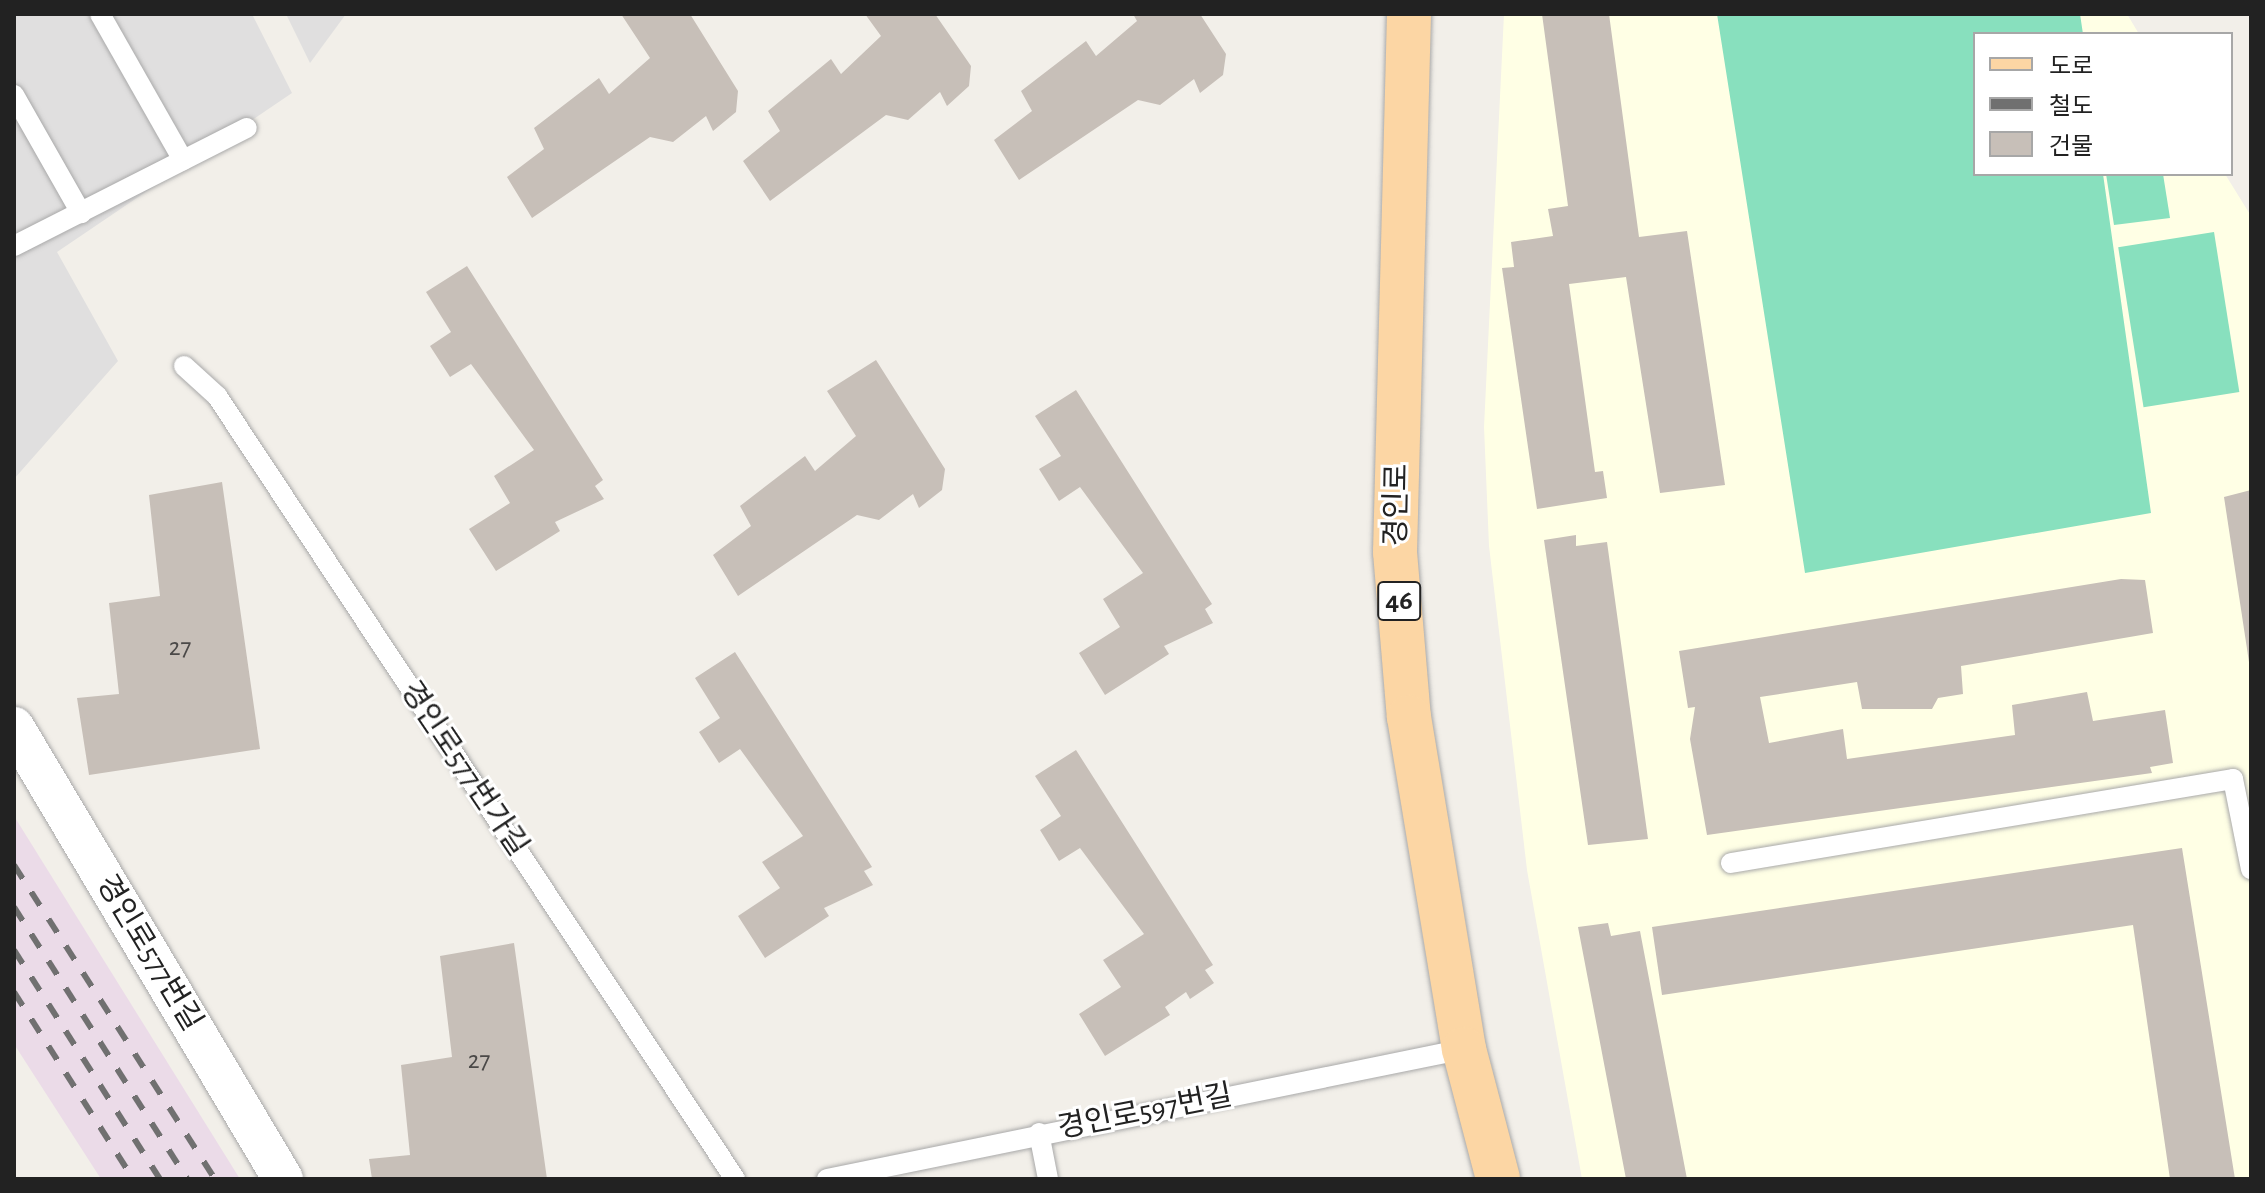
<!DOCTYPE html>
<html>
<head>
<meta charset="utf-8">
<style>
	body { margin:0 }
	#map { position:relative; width:2265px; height:1193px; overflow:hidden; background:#f2efe9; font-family:"Alegreya Sans","Noto Sans KR",sans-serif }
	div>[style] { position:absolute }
	.residential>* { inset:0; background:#e0dfdf }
	.industrial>* { inset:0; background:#ebdbe8 }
	.education>* { inset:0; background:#ffffe5 }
	.pitch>* { inset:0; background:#88e0be; transform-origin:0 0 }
	.building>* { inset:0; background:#c7bfb8 }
	.roads { filter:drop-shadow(0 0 2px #a9a9a9) drop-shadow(0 0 2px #a9a9a9) }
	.lane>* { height:20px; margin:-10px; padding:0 10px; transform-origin:10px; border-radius:10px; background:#fff }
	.street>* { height:40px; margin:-20px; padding:0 20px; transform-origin:20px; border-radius:20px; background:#fff }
	.primary>* { height:44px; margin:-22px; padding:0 22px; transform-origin:22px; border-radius:22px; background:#fcd6a4 }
	.rail>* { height:6px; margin-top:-3px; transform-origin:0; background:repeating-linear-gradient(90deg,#707070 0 16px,transparent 0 32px) }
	span { translate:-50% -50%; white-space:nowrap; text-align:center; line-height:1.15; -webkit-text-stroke:6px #fff; paint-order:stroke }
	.number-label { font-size:26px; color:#4b4948 }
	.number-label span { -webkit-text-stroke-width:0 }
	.shield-label span { padding:2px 6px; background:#fff; border:2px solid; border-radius:6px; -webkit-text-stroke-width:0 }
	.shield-label { font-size:28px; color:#222; font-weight:700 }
	.street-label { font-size:30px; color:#222 }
	.frame { position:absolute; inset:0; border:16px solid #222; pointer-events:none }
	.legend { position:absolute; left:1973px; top:32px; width:260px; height:144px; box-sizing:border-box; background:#fff; border:2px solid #a7a7a7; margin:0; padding:10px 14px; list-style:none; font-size:24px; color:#222 }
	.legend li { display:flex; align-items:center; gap:16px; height:40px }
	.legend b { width:40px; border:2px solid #a7a7a7 }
</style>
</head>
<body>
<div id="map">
	<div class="residential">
		<i style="clip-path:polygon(14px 14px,252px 14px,292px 93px,57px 252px,118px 361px,14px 479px)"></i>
		<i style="clip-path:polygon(286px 14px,346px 14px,310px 63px)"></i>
	</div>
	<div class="industrial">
		<i style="clip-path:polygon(14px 816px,240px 1179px,101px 1179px,14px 1044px)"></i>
	</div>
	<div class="education">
		<i style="clip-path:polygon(1504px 14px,2127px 14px,2139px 34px,1975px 34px,1975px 174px,2225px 174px,2251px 216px,2251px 1179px,1582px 1179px,1527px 870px,1489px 546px,1484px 427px)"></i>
	</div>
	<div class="pitch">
		<i style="clip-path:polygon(1717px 14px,2080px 14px,2083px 34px,1975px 34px,1975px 174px,2103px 174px,2151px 513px,1805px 573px)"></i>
		<i style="clip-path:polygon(2106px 174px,2163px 174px,2170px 218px,2114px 225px)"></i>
		<i style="left:2214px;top:232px;width:162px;height:97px;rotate:81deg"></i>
	</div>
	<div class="building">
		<i style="clip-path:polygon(621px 14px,690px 14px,738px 91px,736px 112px,713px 131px,706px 116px,673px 142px,650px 137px,532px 218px,507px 177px,544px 149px,534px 128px,599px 78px,609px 94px,650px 58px)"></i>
		<i style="clip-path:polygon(865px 14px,935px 14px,971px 66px,969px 86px,947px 106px,940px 92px,908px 120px,886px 115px,770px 201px,743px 161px,780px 131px,768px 111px,831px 59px,841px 74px,881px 36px)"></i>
		<i style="clip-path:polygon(1133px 14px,1200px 14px,1226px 54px,1223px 75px,1200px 93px,1194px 79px,1160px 105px,1138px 100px,1019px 180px,994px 140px,1032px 111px,1021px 91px,1086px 41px,1096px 56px,1137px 21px)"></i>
		<i style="clip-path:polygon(1542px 14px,1609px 14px,1639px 237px,1687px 231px,1725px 485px,1660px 493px,1626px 277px,1569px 284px,1595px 472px,1603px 471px,1607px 498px,1537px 509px,1502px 268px,1514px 267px,1511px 242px,1553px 236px,1548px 209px,1568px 206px)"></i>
		<i style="clip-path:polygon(467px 266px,603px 480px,595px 486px,604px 499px,555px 522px,560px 531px,496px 571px,469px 529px,510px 503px,494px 476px,534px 450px,471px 364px,450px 377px,430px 346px,451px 332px,426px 292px)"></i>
		<i style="clip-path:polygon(876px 360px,945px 469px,942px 490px,919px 508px,913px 494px,879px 520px,857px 515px,738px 596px,713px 555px,751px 526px,740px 506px,805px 456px,815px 471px,856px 436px,827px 391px)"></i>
		<i style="clip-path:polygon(1076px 390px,1212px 604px,1205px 609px,1213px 623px,1164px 646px,1169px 654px,1105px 695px,1079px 653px,1120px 627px,1103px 599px,1143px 573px,1080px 487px,1059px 501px,1039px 469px,1061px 456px,1035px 416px)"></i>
		<i style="clip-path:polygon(222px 482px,260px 749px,89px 775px,77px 698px,119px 694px,109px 603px,160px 596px,149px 495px)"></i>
		<i style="clip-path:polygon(2251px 490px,2251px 662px,2249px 662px,2224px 497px)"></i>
		<i style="clip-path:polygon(1576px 535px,1576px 546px,1607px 542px,1648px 839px,1588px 845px,1544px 540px)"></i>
		<i style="clip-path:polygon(2121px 579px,2145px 580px,2153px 633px,1961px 666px,1963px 694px,1938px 698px,1932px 709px,1862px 709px,1857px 682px,1760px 697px,1769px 743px,1843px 729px,1847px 759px,2015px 735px,2012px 705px,2087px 692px,2093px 721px,2165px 710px,2173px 763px,2150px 767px,2152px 773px,1707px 835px,1690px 739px,1695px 707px,1688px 708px,1679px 651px)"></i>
		<i style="clip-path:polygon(735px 652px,872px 867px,864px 871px,873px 885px,824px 908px,829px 916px,765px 958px,738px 916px,780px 888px,762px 862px,803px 836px,740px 749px,719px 763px,699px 732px,720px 718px,695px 678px)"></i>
		<i style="clip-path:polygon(1076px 750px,1213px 965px,1205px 970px,1214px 983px,1190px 999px,1186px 992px,1165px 1007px,1170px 1015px,1105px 1056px,1079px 1014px,1121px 987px,1103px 960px,1144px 934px,1080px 848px,1059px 861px,1040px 830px,1061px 816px,1035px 776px)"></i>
		<i style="clip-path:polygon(2182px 848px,2235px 1179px,2170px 1179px,2133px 925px,1662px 995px,1652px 927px)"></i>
		<i style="clip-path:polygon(1608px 923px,1611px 936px,1640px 931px,1687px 1179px,1626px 1179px,1578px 927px)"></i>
		<i style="clip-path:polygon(514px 943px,547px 1179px,372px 1179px,369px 1159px,410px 1155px,401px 1065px,452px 1057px,440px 956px)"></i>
	</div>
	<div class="roads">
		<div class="lane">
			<i style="left:100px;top:14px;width:168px;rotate:60.4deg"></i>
			<i style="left:14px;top:95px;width:136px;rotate:60.4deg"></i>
			<i style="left:14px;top:246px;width:261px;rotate:-26.9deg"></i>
			<i style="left:184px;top:366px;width:45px;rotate:42.3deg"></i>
			<i style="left:217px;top:396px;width:939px;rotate:56.51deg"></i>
			<i style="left:1731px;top:863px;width:509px;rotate:-9.5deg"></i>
			<i style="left:2233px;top:779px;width:92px;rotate:78.7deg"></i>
			<i style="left:1039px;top:1133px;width:47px;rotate:78.9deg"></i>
			<i style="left:827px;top:1179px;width:650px;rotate:-11.53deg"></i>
		</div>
		<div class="street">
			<i style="left:14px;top:727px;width:526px;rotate:59.24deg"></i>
		</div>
		<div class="primary">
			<i style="left:1409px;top:14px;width:538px;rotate:91.49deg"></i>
			<i style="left:1395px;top:552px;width:166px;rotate:85.2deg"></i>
			<i style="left:1409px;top:717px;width:337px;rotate:80.6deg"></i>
			<i style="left:1464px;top:1049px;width:134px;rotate:75.3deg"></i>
		</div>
	</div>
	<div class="rail">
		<i style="left:14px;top:865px;width:373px;rotate:57.4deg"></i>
		<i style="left:14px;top:907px;width:322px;rotate:57.5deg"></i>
		<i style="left:14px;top:950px;width:272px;rotate:57.5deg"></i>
		<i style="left:14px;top:992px;width:222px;rotate:57.5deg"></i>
	</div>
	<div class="number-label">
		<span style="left:180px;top:648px">27</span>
		<span style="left:479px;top:1061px">27</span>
	</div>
	<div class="shield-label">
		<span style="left:1399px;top:601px">46</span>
	</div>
	<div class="street-label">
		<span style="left:1397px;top:505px;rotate:-89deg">경인로</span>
		<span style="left:464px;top:769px;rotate:56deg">경인로577번가길</span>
		<span style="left:149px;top:953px;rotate:59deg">경인로577번길</span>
		<span style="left:1145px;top:1112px;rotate:-11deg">경인로597번길</span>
	</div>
	<div class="frame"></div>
	<ul class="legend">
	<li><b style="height:10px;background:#fcd6a4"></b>도로</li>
	<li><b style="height:10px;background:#707070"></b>철도</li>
	<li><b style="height:22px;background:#c7bfb8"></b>건물</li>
	</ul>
</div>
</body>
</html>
